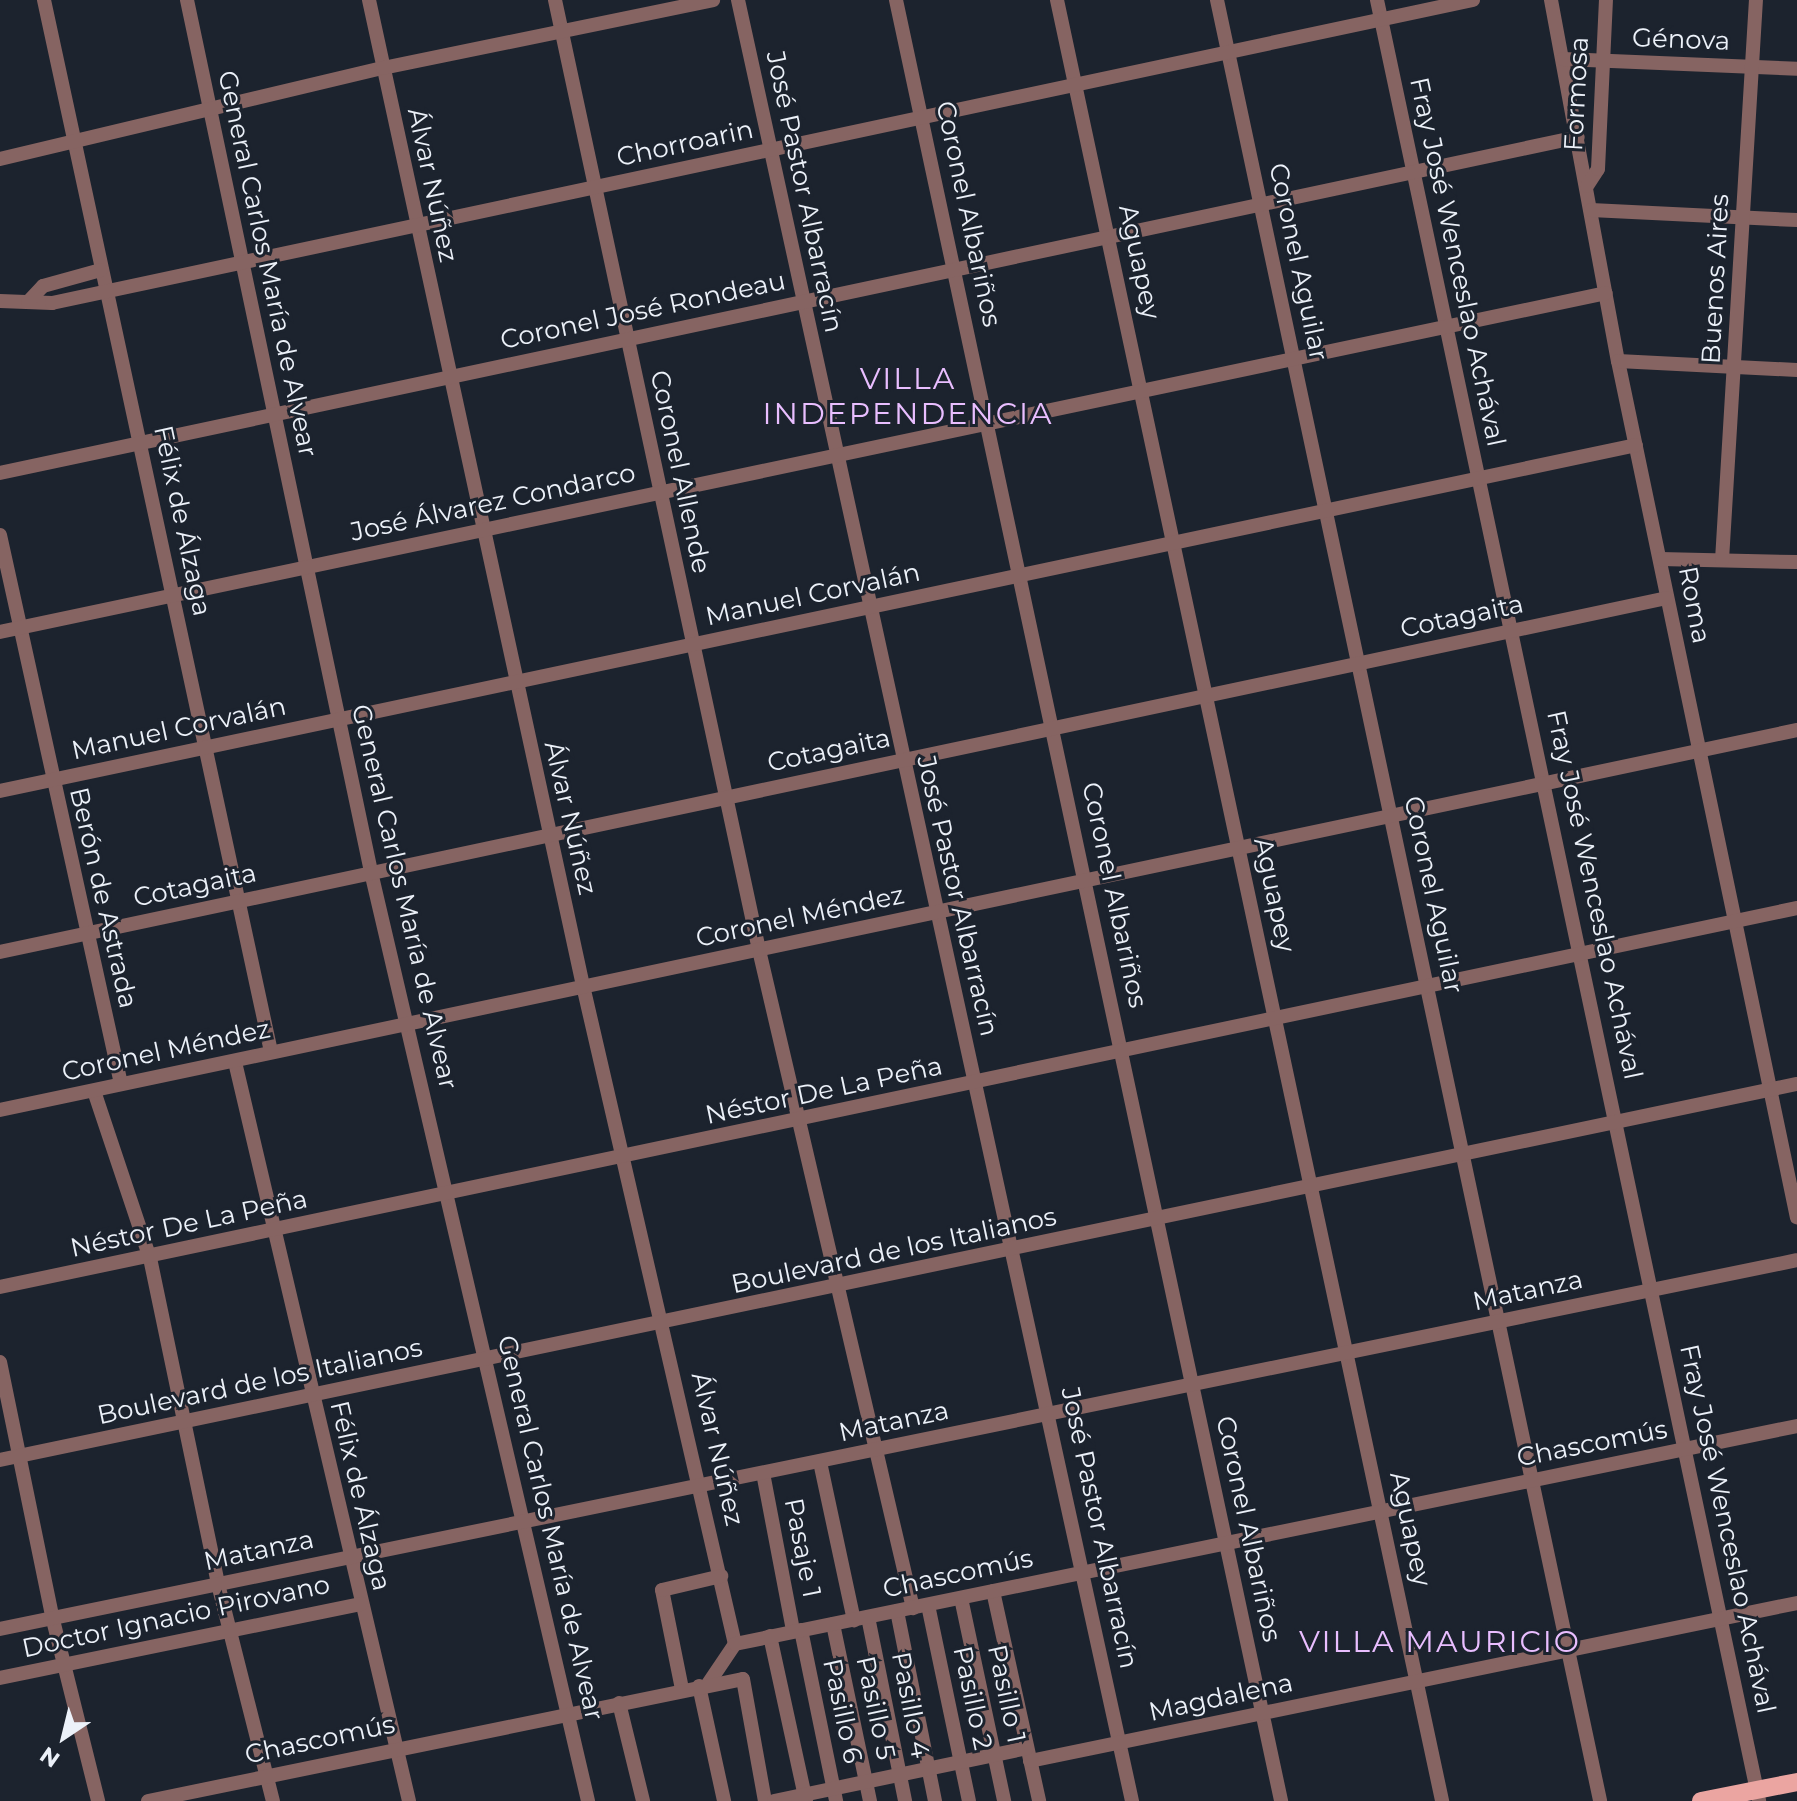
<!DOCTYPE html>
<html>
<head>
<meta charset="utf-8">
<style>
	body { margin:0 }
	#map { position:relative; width:1797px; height:1801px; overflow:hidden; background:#1c232e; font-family:Montserrat,sans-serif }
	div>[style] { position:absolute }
	.minor>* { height:14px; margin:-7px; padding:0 7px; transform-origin:7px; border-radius:7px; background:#866462 }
	.major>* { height:18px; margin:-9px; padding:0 9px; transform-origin:9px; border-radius:9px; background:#eba5a1 }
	span { translate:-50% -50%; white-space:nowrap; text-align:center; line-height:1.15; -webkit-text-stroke:6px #1c232e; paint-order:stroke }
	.street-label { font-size:26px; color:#ecf1f9 }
	.quarter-label { font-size:30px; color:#e9beff; letter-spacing:2px }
	.north { position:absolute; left:24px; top:1697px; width:80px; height:80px; -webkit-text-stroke:6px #1c232e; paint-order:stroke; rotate:215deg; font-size:22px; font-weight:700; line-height:32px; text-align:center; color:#ecf1f9 }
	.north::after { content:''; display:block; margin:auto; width:28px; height:36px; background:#ecf1f9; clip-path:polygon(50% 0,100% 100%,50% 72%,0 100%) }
</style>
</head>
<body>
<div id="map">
	<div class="minor">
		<i style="left:44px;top:0;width:1076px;rotate:77.82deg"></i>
		<i style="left:187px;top:0;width:891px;rotate:78.08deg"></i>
		<i style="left:371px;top:872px;width:954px;rotate:76.85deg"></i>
		<i style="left:369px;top:0;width:1013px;rotate:77.75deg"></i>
		<i style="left:584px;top:990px;width:671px;rotate:77deg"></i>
		<i style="left:555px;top:0;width:972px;rotate:77.88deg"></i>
		<i style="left:759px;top:950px;width:676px;rotate:76.83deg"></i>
		<i style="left:738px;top:0;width:1844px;rotate:77.66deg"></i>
		<i style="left:896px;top:0;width:1842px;rotate:77.93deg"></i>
		<i style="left:1057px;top:0;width:1842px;rotate:77.93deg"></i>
		<i style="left:1217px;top:0;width:1841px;rotate:77.99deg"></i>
		<i style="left:1377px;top:0;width:1841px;rotate:78.02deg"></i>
		<i style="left:1551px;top:0;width:367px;rotate:79.5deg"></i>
		<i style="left:1618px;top:361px;width:875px;rotate:78.2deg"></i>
		<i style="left:1563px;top:59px;width:234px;rotate:2.4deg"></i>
		<i style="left:0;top:159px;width:394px;rotate:-13.4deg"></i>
		<i style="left:383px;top:68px;width:337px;rotate:-11.6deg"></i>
		<i style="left:1587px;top:186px;width:20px;rotate:-57deg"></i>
		<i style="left:1598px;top:169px;width:169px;rotate:-87.3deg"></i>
		<i style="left:1591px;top:210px;width:206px;rotate:2.8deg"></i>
		<i style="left:0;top:301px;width:52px;rotate:2.2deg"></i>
		<i style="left:52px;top:303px;width:1453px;rotate:-12.04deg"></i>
		<i style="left:28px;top:302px;width:22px;rotate:-47deg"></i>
		<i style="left:43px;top:286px;width:60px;rotate:-15.4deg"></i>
		<i style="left:1618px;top:361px;width:179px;rotate:2.9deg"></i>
		<i style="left:0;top:473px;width:1613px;rotate:-12.02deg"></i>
		<i style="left:0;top:535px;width:562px;rotate:77.57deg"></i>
		<i style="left:1660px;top:559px;width:137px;rotate:1.3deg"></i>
		<i style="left:1722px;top:560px;width:561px;rotate:-86.53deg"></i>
		<i style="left:0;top:632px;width:1641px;rotate:-11.92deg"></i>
		<i style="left:0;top:791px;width:1672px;rotate:-11.94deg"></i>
		<i style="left:0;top:952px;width:1704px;rotate:-11.99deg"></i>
		<i style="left:235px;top:1062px;width:759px;rotate:76.75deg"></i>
		<i style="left:94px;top:1091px;width:176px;rotate:71.5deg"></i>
		<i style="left:150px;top:1258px;width:333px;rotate:78.2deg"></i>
		<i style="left:218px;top:1584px;width:224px;rotate:75.8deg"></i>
		<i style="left:0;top:1110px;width:1837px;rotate:-11.94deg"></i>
		<i style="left:0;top:1287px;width:1837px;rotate:-11.91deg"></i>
		<i style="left:0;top:1362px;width:263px;rotate:78.4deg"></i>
		<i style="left:53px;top:1620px;width:187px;rotate:76deg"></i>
		<i style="left:0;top:1460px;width:1836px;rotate:-11.82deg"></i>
		<i style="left:820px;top:1462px;width:162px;rotate:77.9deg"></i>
		<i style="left:763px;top:1473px;width:161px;rotate:79.2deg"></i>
		<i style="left:993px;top:1591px;width:215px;rotate:77.6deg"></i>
		<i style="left:961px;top:1598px;width:208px;rotate:78deg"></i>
		<i style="left:928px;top:1605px;width:200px;rotate:78.2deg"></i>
		<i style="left:897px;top:1611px;width:194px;rotate:78.7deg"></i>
		<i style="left:868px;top:1617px;width:188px;rotate:78.6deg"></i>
		<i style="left:833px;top:1624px;width:181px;rotate:78.2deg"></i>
		<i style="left:0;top:1629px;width:1834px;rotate:-11.6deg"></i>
		<i style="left:801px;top:1630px;width:175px;rotate:78.4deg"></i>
		<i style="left:770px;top:1636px;width:169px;rotate:77.7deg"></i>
		<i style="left:0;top:1678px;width:369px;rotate:-11.6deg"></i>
		<i style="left:708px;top:1684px;width:48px;rotate:-56deg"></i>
		<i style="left:735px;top:1644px;width:1084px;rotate:-11.6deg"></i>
		<i style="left:699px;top:1686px;width:118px;rotate:77.7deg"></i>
		<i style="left:682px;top:1689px;width:101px;rotate:-101.4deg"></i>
		<i style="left:662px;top:1590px;width:61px;rotate:-13.3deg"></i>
		<i style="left:619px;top:1703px;width:101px;rotate:76.2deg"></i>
		<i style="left:1030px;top:1761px;width:783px;rotate:-11.64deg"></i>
		<i style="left:148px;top:1801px;width:607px;rotate:-11.59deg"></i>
		<i style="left:743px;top:1679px;width:124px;rotate:79.8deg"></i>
		<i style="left:774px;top:1801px;width:258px;rotate:-11.8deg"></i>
	</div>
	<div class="major">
		<i style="left:1701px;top:1801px;width:98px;rotate:-11.2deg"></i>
	</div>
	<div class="street-label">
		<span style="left:1681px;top:40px;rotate:2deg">Génova</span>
		<span style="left:1577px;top:94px;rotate:-87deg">Formosa</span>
		<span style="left:685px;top:144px;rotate:-12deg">Chorroarin</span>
		<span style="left:432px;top:185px;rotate:78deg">Álvar Núñez</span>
		<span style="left:804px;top:192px;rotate:78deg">José Pastor Albarracín</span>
		<span style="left:968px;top:214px;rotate:78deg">Coronel Albariños</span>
		<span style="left:1139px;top:262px;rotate:78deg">Aguapey</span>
		<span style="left:1298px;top:262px;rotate:78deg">Coronel Aguilar</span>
		<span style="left:1457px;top:262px;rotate:78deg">Fray José Wenceslao Achával</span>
		<span style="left:267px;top:264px;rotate:78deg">General Carlos María de Alvear</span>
		<span style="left:1716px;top:279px;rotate:-87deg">Buenos Aires</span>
		<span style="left:643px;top:311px;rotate:-12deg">Coronel José Rondeau</span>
		<span style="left:680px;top:472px;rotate:78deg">Coronel Allende</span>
		<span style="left:493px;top:503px;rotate:-12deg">José Álvarez Condarco</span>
		<span style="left:182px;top:521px;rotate:78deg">Félix de Álzaga</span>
		<span style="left:813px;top:595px;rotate:-12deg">Manuel Corvalán</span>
		<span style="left:1694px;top:605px;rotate:79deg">Roma</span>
		<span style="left:1462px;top:617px;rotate:-12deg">Cotagaita</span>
		<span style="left:179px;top:729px;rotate:-12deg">Manuel Corvalán</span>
		<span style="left:829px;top:751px;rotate:-12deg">Cotagaita</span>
		<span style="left:570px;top:818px;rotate:77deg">Álvar Núñez</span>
		<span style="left:195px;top:886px;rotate:-12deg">Cotagaita</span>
		<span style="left:1114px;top:895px;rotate:78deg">Coronel Albariños</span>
		<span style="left:1274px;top:895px;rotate:78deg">Aguapey</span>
		<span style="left:1433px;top:895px;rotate:78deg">Coronel Aguilar</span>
		<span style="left:1594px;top:895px;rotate:78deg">Fray José Wenceslao Achával</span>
		<span style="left:957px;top:896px;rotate:77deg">José Pastor Albarracín</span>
		<span style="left:404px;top:897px;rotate:77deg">General Carlos María de Alvear</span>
		<span style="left:103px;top:898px;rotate:77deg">Berón de Astrada</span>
		<span style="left:800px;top:917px;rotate:-12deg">Coronel Méndez</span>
		<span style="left:166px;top:1051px;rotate:-12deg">Coronel Méndez</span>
		<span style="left:824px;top:1091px;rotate:-12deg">Néstor De La Peña</span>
		<span style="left:189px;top:1224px;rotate:-12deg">Néstor De La Peña</span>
		<span style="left:894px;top:1251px;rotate:-12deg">Boulevard de los Italianos</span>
		<span style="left:1528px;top:1291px;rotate:-12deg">Matanza</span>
		<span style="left:260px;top:1382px;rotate:-12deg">Boulevard de los Italianos</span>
		<span style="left:894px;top:1422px;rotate:-12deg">Matanza</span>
		<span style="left:1592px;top:1444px;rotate:-11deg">Chascomús</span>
		<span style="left:717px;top:1449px;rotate:77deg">Álvar Núñez</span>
		<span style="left:360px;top:1496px;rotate:77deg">Félix de Álzaga</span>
		<span style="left:550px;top:1528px;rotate:77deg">General Carlos María de Alvear</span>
		<span style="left:1099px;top:1528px;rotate:78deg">José Pastor Albarracín</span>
		<span style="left:1248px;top:1529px;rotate:78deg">Coronel Albariños</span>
		<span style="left:1410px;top:1529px;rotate:78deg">Aguapey</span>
		<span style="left:1727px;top:1529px;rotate:78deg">Fray José Wenceslao Achával</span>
		<span style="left:802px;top:1548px;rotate:79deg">Pasaje 1</span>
		<span style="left:259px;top:1551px;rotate:-12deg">Matanza</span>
		<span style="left:958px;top:1574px;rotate:-12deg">Chascomús</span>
		<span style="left:176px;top:1617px;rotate:-12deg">Doctor Ignacio Pirovano</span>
		<span style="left:1006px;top:1694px;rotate:78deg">Pasillo 1</span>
		<span style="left:972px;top:1698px;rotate:78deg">Pasillo 2</span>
		<span style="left:1221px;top:1698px;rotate:-12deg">Magdalena</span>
		<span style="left:910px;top:1705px;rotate:79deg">Pasillo 4</span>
		<span style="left:875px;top:1708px;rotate:78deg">Pasillo 5</span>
		<span style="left:842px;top:1711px;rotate:78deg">Pasillo 6</span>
		<span style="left:320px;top:1740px;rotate:-12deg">Chascomús</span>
	</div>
	<div class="quarter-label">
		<span style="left:908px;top:396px">VILLA<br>INDEPENDENCIA</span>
		<span style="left:1440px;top:1642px">VILLA MAURICIO</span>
	</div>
	<div class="north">N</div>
</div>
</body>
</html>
